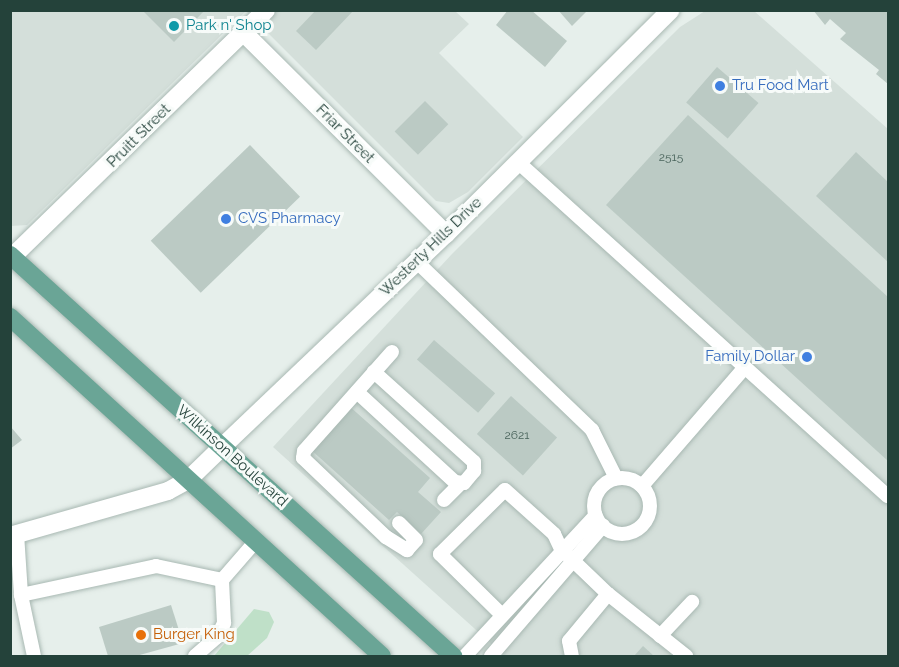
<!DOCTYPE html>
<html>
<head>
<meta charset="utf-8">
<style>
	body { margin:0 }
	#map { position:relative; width:899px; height:667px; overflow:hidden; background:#e6efeb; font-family:Raleway,sans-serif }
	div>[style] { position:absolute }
	.built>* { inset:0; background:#d4dfda }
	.green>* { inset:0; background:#bfe0c8 }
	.building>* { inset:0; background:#bbcac4; transform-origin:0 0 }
	.roads { filter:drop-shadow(0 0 2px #a8b8b2) drop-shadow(0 0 2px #a8b8b2) }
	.service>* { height:14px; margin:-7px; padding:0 7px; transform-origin:7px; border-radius:7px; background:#fff }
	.service>.ring { margin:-7px; padding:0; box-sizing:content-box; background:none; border:14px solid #fff; border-radius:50% }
	.minor>* { height:18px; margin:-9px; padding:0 9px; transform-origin:9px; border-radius:9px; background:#fff }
	.secondary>* { height:18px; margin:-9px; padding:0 9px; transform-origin:9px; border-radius:9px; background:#fff }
	.primary>* { height:18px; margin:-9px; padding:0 9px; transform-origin:9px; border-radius:9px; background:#6aa596 }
	.dots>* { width:16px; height:16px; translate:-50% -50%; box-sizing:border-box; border:3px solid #f7fbf9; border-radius:50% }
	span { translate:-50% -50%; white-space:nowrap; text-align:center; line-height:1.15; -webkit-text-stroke:6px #f7fbf9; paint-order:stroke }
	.number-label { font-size:12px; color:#4a645c }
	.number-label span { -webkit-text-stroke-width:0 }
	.culture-label { font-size:15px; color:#0d838f }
	.left { translate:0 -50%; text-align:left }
	.shop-label { font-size:15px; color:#366cbe }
	.right { translate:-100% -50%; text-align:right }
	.street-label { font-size:15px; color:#24423a }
	.food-label { font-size:15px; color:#c56008 }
	.frame { position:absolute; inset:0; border:12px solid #24423a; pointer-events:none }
</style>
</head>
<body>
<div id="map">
	<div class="built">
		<i style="clip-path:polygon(11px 11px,455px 11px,469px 24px,439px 53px,523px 137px,468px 192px,449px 203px,436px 201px,246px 11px,27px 225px,11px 226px)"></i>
		<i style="clip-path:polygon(705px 11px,754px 11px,888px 129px,888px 656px,505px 656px,273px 447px,452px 254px,680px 27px)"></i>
	</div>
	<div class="green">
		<i style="clip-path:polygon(254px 609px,269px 612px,274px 622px,267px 638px,247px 656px,214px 656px)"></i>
	</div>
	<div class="building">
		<i style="clip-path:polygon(142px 10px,205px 10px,174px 42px)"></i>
		<i style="clip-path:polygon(316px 10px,354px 10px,316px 50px,296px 31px)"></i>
		<i style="clip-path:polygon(508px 10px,531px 10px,567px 41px,545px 67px,496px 25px)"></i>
		<i style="clip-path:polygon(558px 10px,588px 10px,572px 26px)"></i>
		<i style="clip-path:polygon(813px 10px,888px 10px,888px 84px,876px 74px,879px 70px,840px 39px,846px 33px,830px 19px,825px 25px)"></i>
		<i style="left:717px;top:67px;width:55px;height:47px;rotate:41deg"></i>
		<i style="left:425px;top:101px;width:33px;height:43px;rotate:45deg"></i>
		<i style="clip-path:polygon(688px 115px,888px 297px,888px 461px,606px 205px)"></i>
		<i style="left:250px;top:145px;width:72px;height:138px;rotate:46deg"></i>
		<i style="clip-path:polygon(856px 152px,888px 182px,888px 262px,816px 196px)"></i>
		<i style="left:434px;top:340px;width:81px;height:26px;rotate:41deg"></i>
		<i style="left:511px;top:396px;width:62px;height:51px;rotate:42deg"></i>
		<i style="clip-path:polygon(348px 405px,430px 478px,418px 492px,441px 512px,421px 534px,397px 512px,389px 520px,309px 448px)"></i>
		<i style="clip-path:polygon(10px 426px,22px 440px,10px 449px)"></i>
		<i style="clip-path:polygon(171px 605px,183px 643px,136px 656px,108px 656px,99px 627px)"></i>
		<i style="clip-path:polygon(643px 646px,654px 656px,634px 656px)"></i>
	</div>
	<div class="roads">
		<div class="service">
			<i style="left:519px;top:163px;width:497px;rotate:42.1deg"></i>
			<i style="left:417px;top:262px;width:243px;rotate:43.8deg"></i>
			<i style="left:592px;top:430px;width:54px;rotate:63.4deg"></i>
			<i style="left:392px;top:352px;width:132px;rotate:131.6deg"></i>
			<i style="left:304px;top:451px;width:7px;rotate:98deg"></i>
			<i style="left:303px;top:458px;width:115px;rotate:43.6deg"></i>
			<i style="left:386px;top:537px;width:25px;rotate:32deg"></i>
			<i style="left:407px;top:550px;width:13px;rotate:-48deg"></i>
			<i style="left:416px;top:540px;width:24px;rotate:-135deg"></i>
			<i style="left:357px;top:392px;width:133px;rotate:42.6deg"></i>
			<i style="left:455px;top:482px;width:9px;rotate:6deg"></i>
			<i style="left:464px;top:483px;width:16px;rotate:-50deg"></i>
			<i style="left:474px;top:471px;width:9px;rotate:-90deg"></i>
			<i style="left:474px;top:462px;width:135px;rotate:-138deg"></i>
			<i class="ring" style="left:594px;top:478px;width:42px;height:42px"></i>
			<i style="left:642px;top:486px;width:157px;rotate:-49.1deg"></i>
			<i style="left:444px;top:500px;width:23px;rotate:-45deg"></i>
			<i style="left:17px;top:534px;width:61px;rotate:86.2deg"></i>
			<i style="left:21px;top:595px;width:138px;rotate:-12.1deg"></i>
			<i style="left:156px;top:566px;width:67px;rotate:12deg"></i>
			<i style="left:222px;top:580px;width:50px;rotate:-49deg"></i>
			<i style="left:608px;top:594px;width:100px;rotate:38.5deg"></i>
			<i style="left:21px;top:595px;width:62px;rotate:78deg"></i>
			<i style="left:502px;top:615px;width:87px;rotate:-135.5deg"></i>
			<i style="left:440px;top:554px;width:91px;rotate:-44.6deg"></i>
			<i style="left:505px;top:490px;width:66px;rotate:41.9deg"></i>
			<i style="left:554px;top:534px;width:17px;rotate:65deg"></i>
			<i style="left:561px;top:549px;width:65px;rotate:43.8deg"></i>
			<i style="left:608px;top:594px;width:61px;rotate:129.7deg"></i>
			<i style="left:569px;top:641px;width:15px;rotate:79deg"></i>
			<i style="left:660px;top:636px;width:47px;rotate:-46.7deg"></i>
			<i style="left:195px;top:656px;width:29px;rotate:-41deg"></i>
			<i style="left:217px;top:637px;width:16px;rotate:-63deg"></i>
			<i style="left:224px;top:623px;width:43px;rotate:-92.7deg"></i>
			<i style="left:465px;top:656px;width:192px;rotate:-47.1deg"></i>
			<i style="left:491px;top:656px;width:172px;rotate:-49.3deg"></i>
		</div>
		<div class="minor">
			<i style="left:244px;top:33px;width:285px;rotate:44.9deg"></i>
			<i style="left:10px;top:259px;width:357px;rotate:-44.2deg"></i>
			<i style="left:222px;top:447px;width:309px;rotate:-43.6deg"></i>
			<i style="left:446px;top:234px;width:317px;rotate:-44.9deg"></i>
		</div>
		<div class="secondary">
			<i style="left:10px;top:536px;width:164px;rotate:-15.9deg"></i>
			<i style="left:168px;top:491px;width:23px;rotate:-29deg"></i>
			<i style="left:188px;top:480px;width:47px;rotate:-44.1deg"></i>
		</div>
		<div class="primary">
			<i style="left:10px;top:255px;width:598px;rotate:42.15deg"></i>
			<i style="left:10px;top:317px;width:503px;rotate:42.34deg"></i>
		</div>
	</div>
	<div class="dots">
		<i style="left:174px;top:26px;background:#0f9aa8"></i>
		<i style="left:720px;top:86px;background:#3f7fe0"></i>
		<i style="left:226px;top:219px;background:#3f7fe0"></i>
		<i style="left:807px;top:357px;background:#3f7fe0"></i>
		<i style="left:141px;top:635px;background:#e8710a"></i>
	</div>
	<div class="number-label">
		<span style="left:671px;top:158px">2515</span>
		<span style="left:517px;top:436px">2621</span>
	</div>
	<div class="culture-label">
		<span class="left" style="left:186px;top:26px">Park n' Shop</span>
	</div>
	<div class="shop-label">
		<span class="left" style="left:732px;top:86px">Tru Food Mart</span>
		<span class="left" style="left:238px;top:219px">CVS Pharmacy</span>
		<span class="right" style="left:795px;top:357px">Family Dollar</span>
	</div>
	<div class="street-label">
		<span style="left:345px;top:134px;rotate:45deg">Friar Street</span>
		<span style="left:139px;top:136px;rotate:-45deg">Pruitt Street</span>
		<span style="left:431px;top:247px;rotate:-44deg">Westerly Hills Drive</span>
		<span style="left:232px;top:456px;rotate:42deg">Wilkinson Boulevard</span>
	</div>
	<div class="food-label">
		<span class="left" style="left:153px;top:635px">Burger King</span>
	</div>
	<div class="frame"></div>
</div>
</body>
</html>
